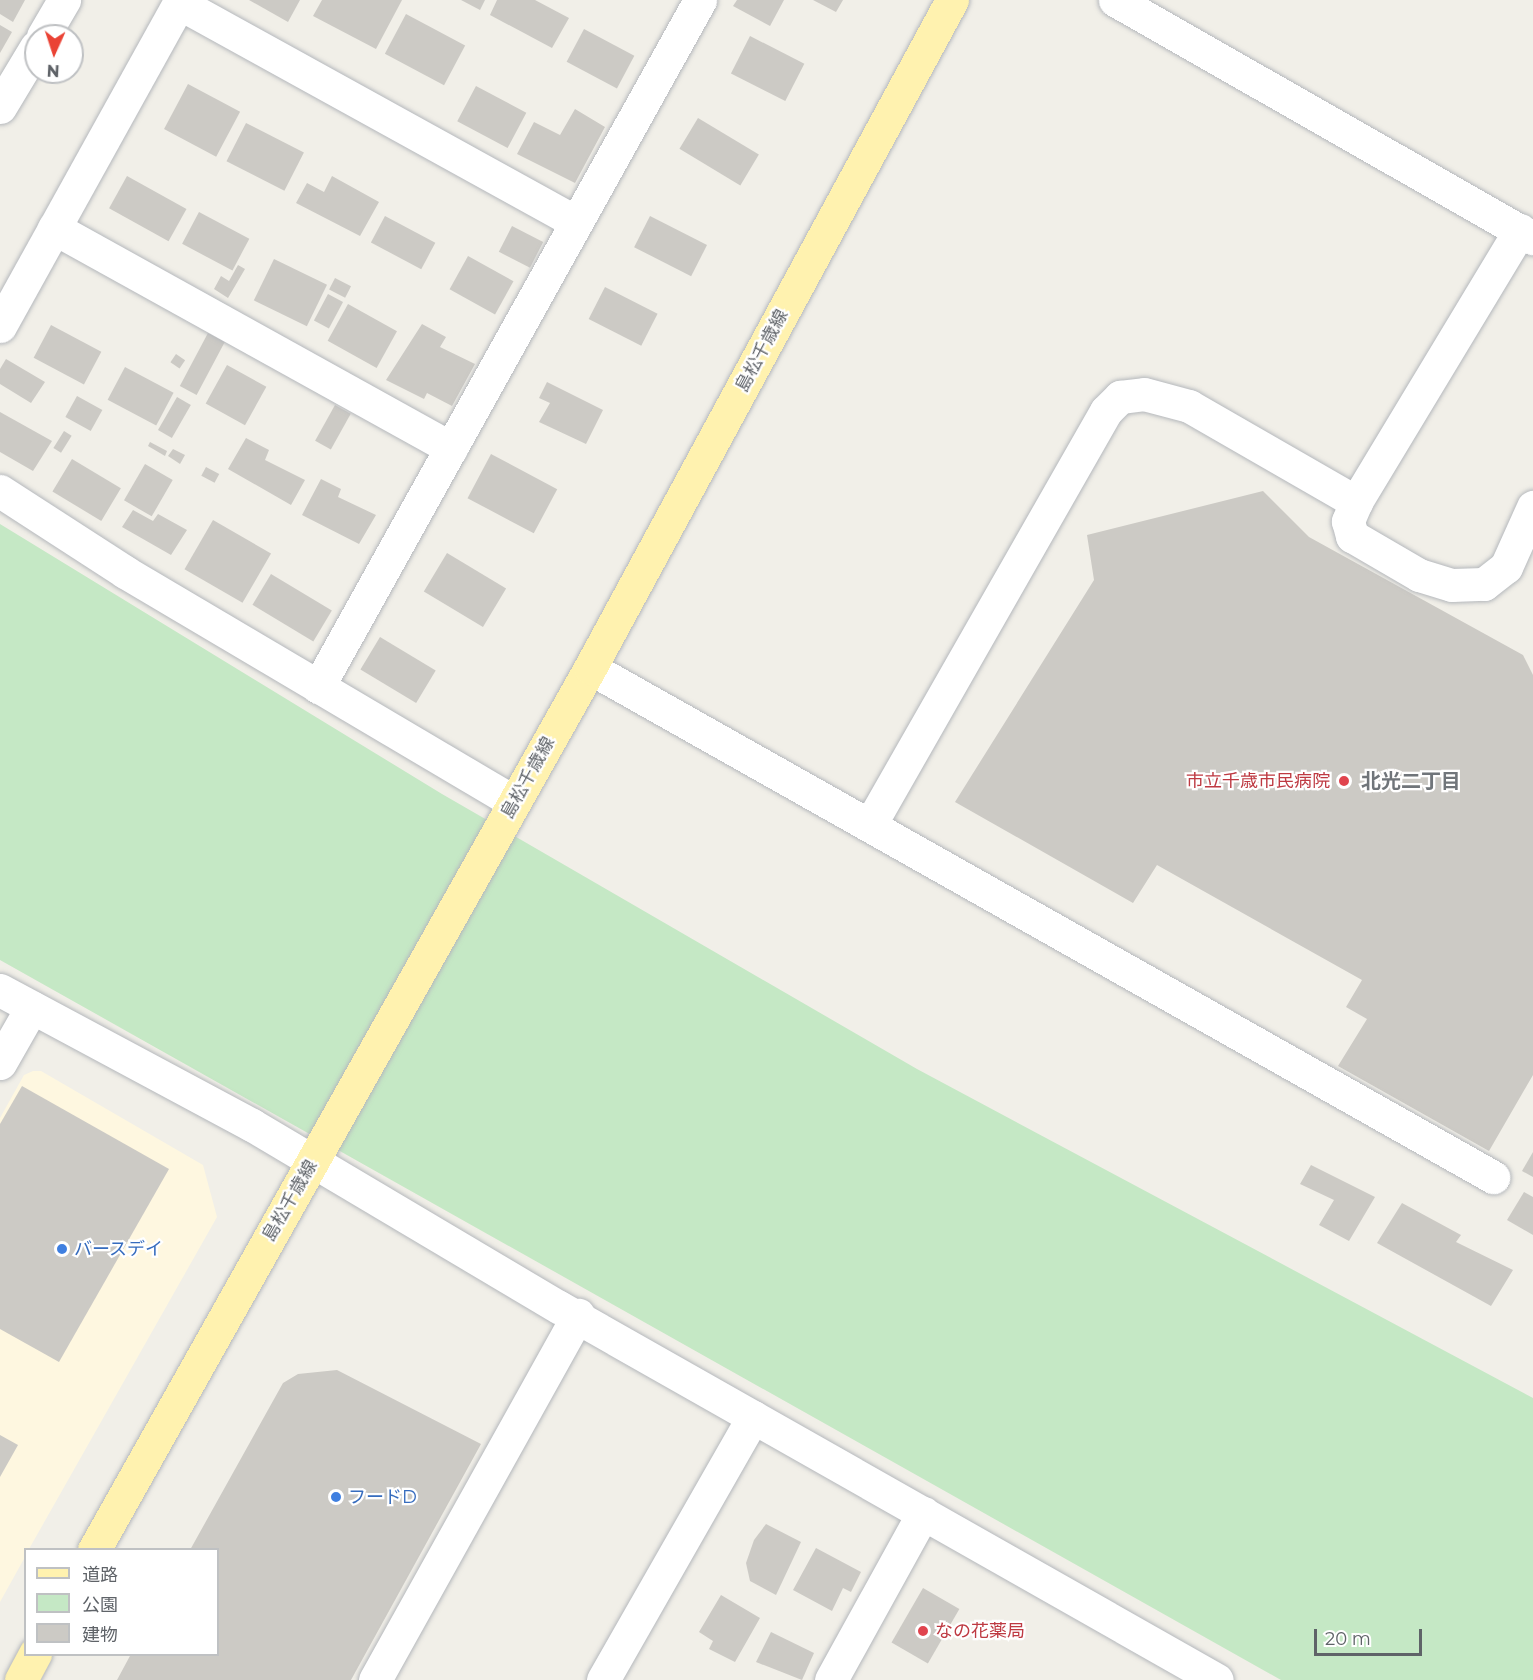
<!DOCTYPE html>
<html>
<head>
<meta charset="utf-8">
<style>
	body { margin:0 }
	#map { position:relative; width:1533px; height:1680px; overflow:hidden; background:#f1efe8; font-family:Montserrat,"Noto Sans JP",sans-serif }
	div>[style] { position:absolute }
	.commercial>* { inset:0; background:#fef7e0 }
	.green>* { inset:0; background:#c5e8c5 }
	.building>* { inset:0; background:#cccac5; transform-origin:0 0 }
	.roads { filter:drop-shadow(0 0 2px #b5b8bc) drop-shadow(0 0 2px #b5b8bc) }
	.minor>* { height:33px; margin:-16.5px; padding:0 16.5px; transform-origin:16.5px; border-radius:16.5px; background:#fff }
	.major>* { height:33px; margin:-16.5px; padding:0 16.5px; transform-origin:16.5px; border-radius:16.5px; background:#fff2af }
	.dots>* { width:16px; height:16px; translate:-50% -50%; box-sizing:border-box; border:3px solid #fff; border-radius:50% }
	span { translate:-50% -50%; white-space:nowrap; text-align:center; line-height:1.15; -webkit-text-stroke:4.5px #fff; paint-order:stroke }
	.street-label { font-size:18px; color:#5f6368 }
	.health-label { font-size:18px; color:#be3a42 }
	.right { translate:-100% -50%; text-align:right }
	.left { translate:0 -50%; text-align:left }
	.shop-label { font-size:18px; color:#366cbe }
	.neighbourhood-label { font-size:20px; color:#70757a; font-weight:700 }
	.legend { position:absolute; left:24px; top:1548px; width:195px; height:108px; box-sizing:border-box; background:#fff; border:2px solid #bfc1c3; margin:0; padding:8px 10px; list-style:none; font-size:18px; color:#5f6368 }
	.legend li { display:flex; align-items:center; gap:12px; height:30px }
	.legend b { width:30px; border:2px solid #bfc1c3 }
	.north { position:absolute; left:24px; top:24px; width:60px; height:60px; box-sizing:border-box; background:#fff; border:2px solid #bfc1c3; border-radius:50%; rotate:183deg; font-size:16px; font-weight:700; line-height:24px; text-align:center; color:#5f6368 }
	.north::after { content:''; display:block; margin:auto; width:21px; height:27px; background:#ea4335; clip-path:polygon(50% 0,100% 100%,50% 72%,0 100%) }
	.scale { position:absolute; left:1314px; top:1629px; width:108px; height:27px; box-sizing:border-box; border:3px solid #5f6368; border-top:0; padding-left:8px; font-size:18px; line-height:21px; white-space:nowrap; color:#5f6368; -webkit-text-stroke:4px #fff; paint-order:stroke }
</style>
</head>
<body>
<div id="map">
	<div class="commercial">
		<i style="clip-path:polygon(33px 1071px,41px 1071px,203px 1165px,217px 1217px,29px 1549px,26px 1550px,25px 1557px,0 1602px,0 1118px,24px 1075px)"></i>
	</div>
	<div class="green">
		<i style="clip-path:polygon(0 524px,442px 794px,917px 1069px,1533px 1398px,1533px 1680px,1281px 1680px,0 960px)"></i>
	</div>
	<div class="building">
		<i style="clip-path:polygon(0 0,25px 0,13px 22px,0 14px)"></i>
		<i style="clip-path:polygon(249px 0,300px 0,288px 22px)"></i>
		<i style="clip-path:polygon(322px 0,402px 0,376px 49px,313px 16px)"></i>
		<i style="clip-path:polygon(461px 0,485px 0,480px 10px)"></i>
		<i style="clip-path:polygon(497px 0,535px 0,569px 18px,552px 48px,490px 15px)"></i>
		<i style="clip-path:polygon(737px 0,784px 0,770px 26px,733px 6px)"></i>
		<i style="clip-path:polygon(813px 0,843px 0,836px 12px)"></i>
		<i style="left:406px;top:14px;width:67px;height:45px;rotate:28deg"></i>
		<i style="clip-path:polygon(0 25px,12px 32px,0 53px)"></i>
		<i style="left:584px;top:29px;width:57px;height:37px;rotate:28deg"></i>
		<i style="left:750px;top:36px;width:61px;height:42px;rotate:27deg"></i>
		<i style="left:188px;top:84px;width:59px;height:51px;rotate:28deg"></i>
		<i style="left:476px;top:86px;width:57px;height:40px;rotate:28deg"></i>
		<i style="clip-path:polygon(575px 109px,605px 127px,575px 183px,517px 154px,534px 122px,560px 135px)"></i>
		<i style="left:698px;top:118px;width:71px;height:36px;rotate:31deg"></i>
		<i style="left:246px;top:123px;width:65px;height:43px;rotate:27deg"></i>
		<i style="left:127px;top:176px;width:68px;height:37px;rotate:29deg"></i>
		<i style="clip-path:polygon(332px 176px,379px 202px,360px 236px,296px 203px,307px 183px,324px 192px)"></i>
		<i style="left:199px;top:212px;width:57px;height:36px;rotate:28deg"></i>
		<i style="left:385px;top:216px;width:57px;height:30px;rotate:28deg"></i>
		<i style="left:650px;top:216px;width:64px;height:35px;rotate:27deg"></i>
		<i style="left:512px;top:226px;width:35px;height:29px;rotate:27deg"></i>
		<i style="left:468px;top:256px;width:52px;height:38px;rotate:29deg"></i>
		<i style="left:274px;top:259px;width:59px;height:46px;rotate:26deg"></i>
		<i style="clip-path:polygon(238px 265px,245px 269px,228px 298px,214px 289px,221px 276px,229px 281px)"></i>
		<i style="left:335px;top:278px;width:18px;height:13px;rotate:27deg"></i>
		<i style="left:605px;top:287px;width:59px;height:36px;rotate:27deg"></i>
		<i style="left:328px;top:294px;width:17px;height:30px;rotate:28deg"></i>
		<i style="left:348px;top:304px;width:56px;height:42px;rotate:29deg"></i>
		<i style="clip-path:polygon(422px 324px,446px 337px,440px 347px,475px 364px,452px 406px,427px 393px,424px 399px,386px 380px)"></i>
		<i style="left:51px;top:325px;width:57px;height:37px;rotate:28deg"></i>
		<i style="left:208px;top:333px;width:19px;height:60px;rotate:28deg"></i>
		<i style="left:176px;top:354px;width:11px;height:10px;rotate:34deg"></i>
		<i style="clip-path:polygon(6px 359px,45px 382px,31px 403px,0 384px,0 369px)"></i>
		<i style="left:227px;top:365px;width:45px;height:44px;rotate:29deg"></i>
		<i style="left:125px;top:367px;width:55px;height:37px;rotate:28deg"></i>
		<i style="clip-path:polygon(547px 382px,603px 410px,586px 444px,539px 422px,550px 403px,539px 398px)"></i>
		<i style="left:77px;top:396px;width:29px;height:24px;rotate:29deg"></i>
		<i style="left:177px;top:397px;width:16px;height:38px;rotate:30deg"></i>
		<i style="left:335px;top:405px;width:18px;height:41px;rotate:29deg"></i>
		<i style="clip-path:polygon(0 412px,52px 441px,33px 471px,0 452px)"></i>
		<i style="left:64px;top:431px;width:9px;height:20px;rotate:32deg"></i>
		<i style="clip-path:polygon(246px 438px,269px 450px,265px 460px,305px 480px,291px 505px,228px 469px)"></i>
		<i style="clip-path:polygon(150px 442px,167px 451px,165px 456px,148px 446px)"></i>
		<i style="clip-path:polygon(173px 449px,185px 455px,180px 464px,168px 456px)"></i>
		<i style="left:491px;top:454px;width:75px;height:50px;rotate:28deg"></i>
		<i style="left:72px;top:459px;width:57px;height:38px;rotate:31deg"></i>
		<i style="left:145px;top:464px;width:32px;height:42px;rotate:30deg"></i>
		<i style="left:206px;top:467px;width:15px;height:10px;rotate:28deg"></i>
		<i style="clip-path:polygon(321px 479px,341px 489px,338px 497px,376px 515px,359px 544px,302px 515px)"></i>
		<i style="clip-path:polygon(1263px 491px,1309px 537px,1523px 655px,1533px 675px,1533px 1075px,1489px 1151px,1338px 1066px,1367px 1019px,1346px 1007px,1362px 980px,1157px 865px,1133px 903px,955px 802px,1094px 580px,1087px 535px)"></i>
		<i style="clip-path:polygon(133px 510px,153px 521px,158px 514px,187px 530px,171px 555px,122px 527px)"></i>
		<i style="left:213px;top:520px;width:67px;height:57px;rotate:30deg"></i>
		<i style="left:447px;top:553px;width:69px;height:45px;rotate:31deg"></i>
		<i style="left:271px;top:574px;width:71px;height:36px;rotate:31deg"></i>
		<i style="left:380px;top:637px;width:65px;height:38px;rotate:31deg"></i>
		<i style="clip-path:polygon(22px 1086px,169px 1169px,59px 1362px,0 1329px,0 1124px)"></i>
		<i style="clip-path:polygon(1533px 1152px,1533px 1177px,1522px 1171px)"></i>
		<i style="clip-path:polygon(1311px 1165px,1375px 1197px,1349px 1241px,1319px 1225px,1334px 1200px,1300px 1184px)"></i>
		<i style="clip-path:polygon(1524px 1192px,1533px 1197px,1533px 1235px,1507px 1220px)"></i>
		<i style="clip-path:polygon(1402px 1203px,1461px 1235px,1456px 1242px,1513px 1270px,1491px 1306px,1377px 1243px)"></i>
		<i style="clip-path:polygon(337px 1370px,481px 1444px,351px 1680px,117px 1680px,131px 1654px,218px 1654px,218px 1550px,190px 1550px,283px 1383px,298px 1374px)"></i>
		<i style="clip-path:polygon(0 1435px,18px 1445px,0 1477px)"></i>
		<i style="clip-path:polygon(766px 1524px,801px 1542px,776px 1595px,750px 1581px,746px 1563px,754px 1540px)"></i>
		<i style="clip-path:polygon(816px 1548px,861px 1572px,851px 1592px,843px 1588px,832px 1611px,793px 1590px)"></i>
		<i style="left:923px;top:1588px;width:42px;height:63px;rotate:30deg"></i>
		<i style="clip-path:polygon(721px 1595px,760px 1618px,735px 1662px,709px 1649px,713px 1641px,699px 1632px)"></i>
		<i style="clip-path:polygon(771px 1632px,814px 1653px,802px 1680px,756px 1662px)"></i>
	</div>
	<div class="roads">
		<div class="minor">
			<i style="left:1115px;top:0;width:481px;rotate:29.7deg"></i>
			<i style="left:179px;top:3px;width:453px;rotate:28.9deg"></i>
			<i style="left:43px;top:36px;width:42px;rotate:-59.7deg"></i>
			<i style="left:0;top:107px;width:70px;rotate:-59deg"></i>
			<i style="left:54px;top:228px;width:454px;rotate:29deg"></i>
			<i style="left:1520px;top:230px;width:318px;rotate:121.1deg"></i>
			<i style="left:1356px;top:502px;width:21px;rotate:113deg"></i>
			<i style="left:1348px;top:521px;width:16px;rotate:75deg"></i>
			<i style="left:1352px;top:536px;width:78px;rotate:30.2deg"></i>
			<i style="left:1419px;top:575px;width:34px;rotate:17deg"></i>
			<i style="left:1452px;top:585px;width:32px;rotate:-2deg"></i>
			<i style="left:1484px;top:584px;width:28px;rotate:-38deg"></i>
			<i style="left:1506px;top:567px;width:66px;rotate:-65.8deg"></i>
			<i style="left:0;top:326px;width:373px;rotate:-61deg"></i>
			<i style="left:0;top:491px;width:149px;rotate:32.9deg"></i>
			<i style="left:125px;top:572px;width:452px;rotate:30.6deg"></i>
			<i style="left:590px;top:668px;width:1037px;rotate:29.41deg"></i>
			<i style="left:318px;top:687px;width:786px;rotate:-60.92deg"></i>
			<i style="left:871px;top:823px;width:474px;rotate:-60.3deg"></i>
			<i style="left:1106px;top:411px;width:20px;rotate:-45deg"></i>
			<i style="left:1120px;top:397px;width:24px;rotate:-7deg"></i>
			<i style="left:1144px;top:394px;width:47px;rotate:14.9deg"></i>
			<i style="left:1189px;top:406px;width:193px;rotate:29.9deg"></i>
			<i style="left:0;top:990px;width:286px;rotate:28.2deg"></i>
			<i style="left:252px;top:1125px;width:357px;rotate:30.7deg"></i>
			<i style="left:559px;top:1307px;width:756px;rotate:29.55deg"></i>
			<i style="left:0;top:1063px;width:64px;rotate:-60.3deg"></i>
			<i style="left:375px;top:1680px;width:418px;rotate:-60.9deg"></i>
			<i style="left:603px;top:1680px;width:303px;rotate:-60.3deg"></i>
			<i style="left:831px;top:1680px;width:191px;rotate:-61.1deg"></i>
		</div>
		<div class="major">
			<i style="left:94px;top:1550px;width:1012px;rotate:-60.65deg"></i>
			<i style="left:590px;top:668px;width:760px;rotate:-61.55deg"></i>
			<i style="left:21px;top:1680px;width:30px;rotate:-62deg"></i>
		</div>
	</div>
	<div class="dots">
		<i style="left:1344px;top:781px;background:#e0444e"></i>
		<i style="left:62px;top:1249px;background:#3f7fe0"></i>
		<i style="left:336px;top:1497px;background:#3f7fe0"></i>
		<i style="left:923px;top:1631px;background:#e0444e"></i>
	</div>
	<div class="street-label">
		<span style="left:762px;top:351px;rotate:-62deg">島松千歳線</span>
		<span style="left:528px;top:778px;rotate:-61deg">島松千歳線</span>
		<span style="left:290px;top:1201px;rotate:-60deg">島松千歳線</span>
	</div>
	<div class="health-label">
		<span class="right" style="left:1330px;top:781px">市立千歳市民病院</span>
		<span class="left" style="left:935px;top:1631px">なの花薬局</span>
	</div>
	<div class="shop-label">
		<span class="left" style="left:74px;top:1249px">バースデイ</span>
		<span class="left" style="left:348px;top:1497px">フードD</span>
	</div>
	<div class="neighbourhood-label">
		<span style="left:1411px;top:781px">北光二丁目</span>
	</div>
	<ul class="legend">
	<li><b style="height:8px;background:#fff2af"></b>道路</li>
	<li><b style="height:16px;background:#c5e8c5"></b>公園</li>
	<li><b style="height:16px;background:#cccac5"></b>建物</li>
	</ul>
	<div class="north">N</div>
	<div class="scale">20 m</div>
</div>
</body>
</html>
